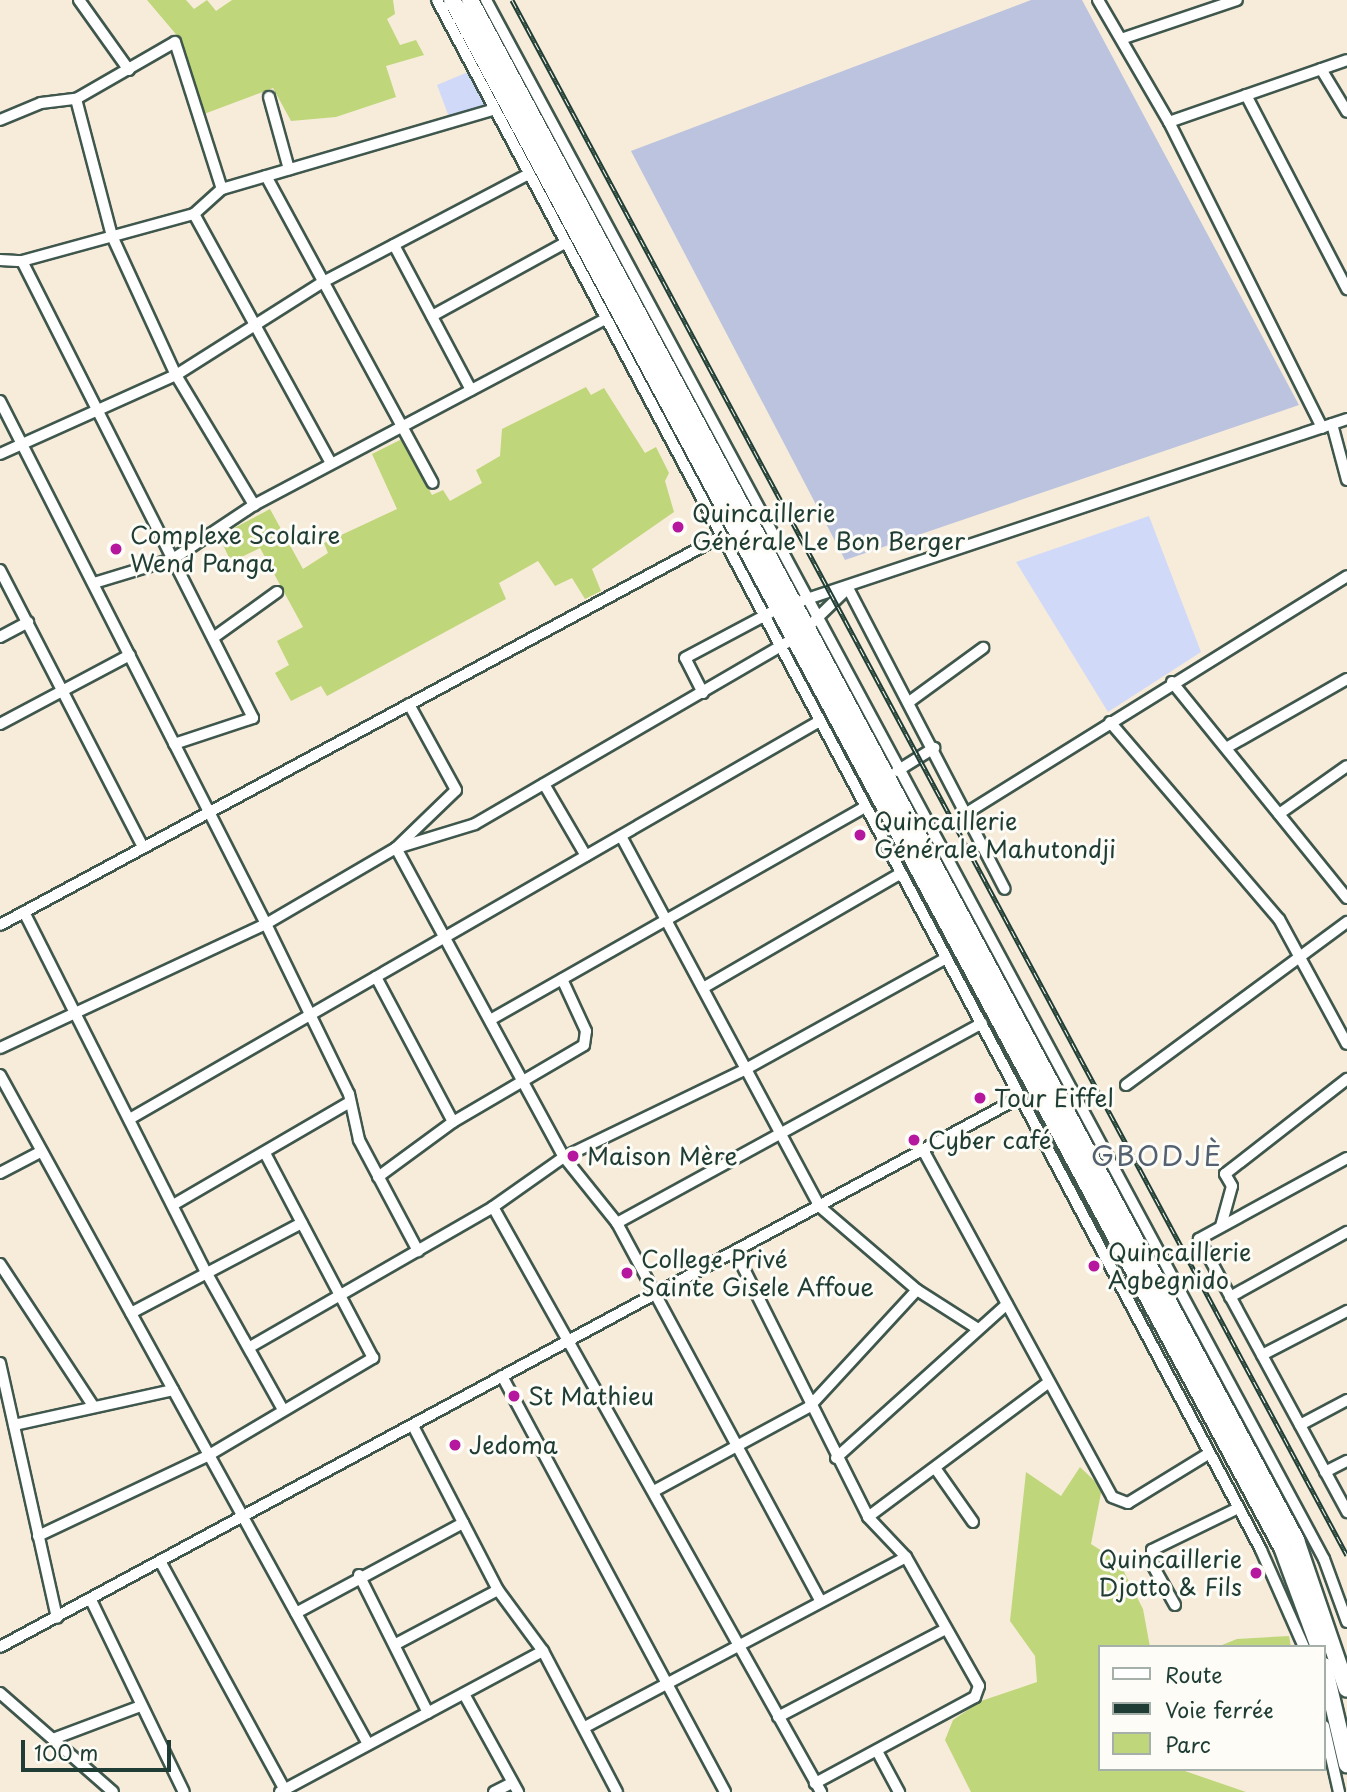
<!DOCTYPE html>
<meta charset="utf-8">
<style>
body{margin:0}
#map{position:relative;width:1347px;height:1792px;overflow:hidden;background:#f7ecda;font-family:"Playpen Sans",sans-serif}
div>[style]{position:absolute}
[style*='--x']{left:calc(var(--x)*1px);top:calc(var(--y)*1px);width:calc(var(--w)*1px);rotate:calc(var(--a)*1deg)}
.built>*{inset:0;background:#d1d9f9}
.industrial>*{inset:0;background:#bbc3de}
.green>*{inset:0;background:#bfd67a}
.roads{filter:drop-shadow(2px 0 #3f574d) drop-shadow(-2px 0 #3f574d) drop-shadow(0 2px #3f574d) drop-shadow(0 -2px #3f574d)}
.minor>*{height:10px;margin:-5px;padding:0 5px;transform-origin:5px;border-radius:5px;background:#fff}
.highway>*{height:16px;margin:-8px;padding:0 8px;transform-origin:8px;border-radius:8px;background:#fff}
.rail>*{height:5px;margin-top:-2.5px;transform-origin:0;background:repeating-linear-gradient(90deg,#fdfcf7 0 8px,#1f3d34 0 16px);box-sizing:border-box;border-block:2px solid #1f3d34}
.dots>*{width:19px;height:19px;translate:-50% -50%;box-sizing:border-box;border:4px solid #fdfcf7;border-radius:50%}
span{translate:-50% -50%;white-space:nowrap;text-align:center;line-height:1.15;-webkit-text-stroke:6px #fdfcf7;paint-order:stroke}
.poi-label{font-size:24px;color:#1f3d34}
.left{translate:0 -50%;text-align:left}
.right{translate:-100% -50%;text-align:right}
.quarter-label{font-size:28px;color:#546171;letter-spacing:2px}
.legend{position:absolute;left:1098px;top:1645px;width:228px;height:126px;box-sizing:border-box;background:#fdfcf7;border:2px solid #a4b0a9;margin:0;padding:9px 12px;list-style:none;font-size:21px;color:#1f3d34}
.legend li{display:flex;align-items:center;gap:14px;height:35px}
.legend b{width:35px;border:2px solid #a4b0a9}
.scale{position:absolute;left:21px;top:1740px;width:150px;height:32px;box-sizing:border-box;border:4px solid #1f3d34;border-top:0;padding-left:9px;font-size:21px;line-height:24px;white-space:nowrap;color:#1f3d34;-webkit-text-stroke:5px #fdfcf7;paint-order:stroke}
</style>
<div id="map">
<div class="built">
<div style="clip-path:polygon(468px 72px,486px 105px,449px 117px,437px 85px)"></div>
<div style="clip-path:polygon(1149px 516px,1201px 652px,1108px 712px,1016px 562px)"></div>
</div>
<div class="industrial">
<div style="clip-path:polygon(1031px 0,1082px 0,1299px 405px,845px 560px,631px 151px)"></div>
</div>
<div class="green">
<div style="clip-path:polygon(147px 0,186px 0,194px 9px,207px 0,216px 11px,232px 0,393px 0,395px 14px,387px 19px,400px 45px,416px 40px,424px 55px,386px 66px,396px 97px,336px 117px,291px 121px,273px 88px,204px 114px,180px 39px)"></div>
<div style="clip-path:polygon(586px 387px,591px 395px,604px 388px,645px 453px,656px 447px,669px 473px,665px 481px,674px 512px,592px 569px,601px 591px,585px 599px,572px 578px,555px 586px,538px 561px,499px 583px,506px 599px,327px 696px,321px 686px,291px 701px,275px 673px,289px 665px,277px 641px,303px 627px,260px 548px,231px 562px,219px 536px,270px 509px,303px 569px,328px 553px,324px 543px,397px 509px,372px 454px,402px 439px,432px 495px,443px 490px,450px 501px,482px 483px,476px 470px,500px 456px,502px 429px)"></div>
<div style="clip-path:polygon(1080px 1467px,1102px 1488px,1091px 1544px,1119px 1562px,1143px 1609px,1150px 1647px,1100px 1647px,1100px 1769px,1179px 1769px,1246px 1792px,971px 1792px,945px 1740px,953px 1720px,981px 1701px,1037px 1682px,1035px 1656px,1010px 1621px,1026px 1472px,1061px 1496px)"></div>
<div style="clip-path:polygon(1289px 1636px,1291px 1647px,1217px 1647px,1237px 1639px)"></div>
</div>
<div class="roads">
<div class="minor">
<div style="--x:79;--y:0;--w:86;--a:54.5"></div>
<div style="--x:437;--y:0;--w:1755;--a:62"></div>
<div style="--x:1261;--y:1550;--w:106;--a:66.1"></div>
<div style="--x:486;--y:0;--w:1770;--a:61.74"></div>
<div style="--x:1324;--y:1559;--w:67;--a:69.9"></div>
<div style="--x:1098;--y:0;--w:141;--a:59.8"></div>
<div style="--x:1169;--y:122;--w:342;--a:63.4"></div>
<div style="--x:1124;--y:38;--w:119;--a:-18.6"></div>
<div style="--x:1321;--y:69;--w:50;--a:58.8"></div>
<div style="--x:1246;--y:95;--w:219;--a:62.5"></div>
<div style="--x:269;--y:97;--w:75;--a:74.5"></div>
<div style="--x:76;--y:99;--w:142;--a:75.3"></div>
<div style="--x:112;--y:236;--w:153;--a:65.3"></div>
<div style="--x:176;--y:375;--w:152;--a:59"></div>
<div style="--x:0;--y:120;--w:44;--a:-22.5"></div>
<div style="--x:41;--y:103;--w:35;--a:-7"></div>
<div style="--x:76;--y:99;--w:114;--a:-29.9"></div>
<div style="--x:175;--y:42;--w:154;--a:72.3"></div>
<div style="--x:1169;--y:122;--w:188;--a:-19.2"></div>
<div style="--x:266;--y:176;--w:349;--a:61.5"></div>
<div style="--x:194;--y:214;--w:284;--a:61.2"></div>
<div style="--x:394;--y:245;--w:164;--a:62"></div>
<div style="--x:0;--y:260;--w:22;--a:3"></div>
<div style="--x:22;--y:261;--w:178;--a:-15.3"></div>
<div style="--x:194;--y:214;--w:38;--a:-42"></div>
<div style="--x:222;--y:189;--w:284;--a:-16.3"></div>
<div style="--x:22;--y:261;--w:512;--a:63.18"></div>
<div style="--x:253;--y:718;--w:83;--a:161.8"></div>
<div style="--x:432;--y:316;--w:152;--a:-28.8"></div>
<div style="--x:0;--y:401;--w:587;--a:63.04"></div>
<div style="--x:266;--y:924;--w:189;--a:64"></div>
<div style="--x:349;--y:1094;--w:47;--a:77.7"></div>
<div style="--x:359;--y:1140;--w:126;--a:62"></div>
<div style="--x:1332;--y:424;--w:58;--a:75"></div>
<div style="--x:0;--y:454;--w:193;--a:-24.2"></div>
<div style="--x:176;--y:375;--w:174;--a:-32.3"></div>
<div style="--x:323;--y:282;--w:233;--a:-27.7"></div>
<div style="--x:0;--y:570;--w:312;--a:62.7"></div>
<div style="--x:94;--y:583;--w:83;--a:-16.9"></div>
<div style="--x:173;--y:559;--w:97;--a:-33.7"></div>
<div style="--x:254;--y:505;--w:397;--a:-27.9"></div>
<div style="--x:848;--y:588;--w:339;--a:62.5"></div>
<div style="--x:798;--y:602;--w:579;--a:-18.43"></div>
<div style="--x:810;--y:625;--w:50;--a:-44.2"></div>
<div style="--x:0;--y:637;--w:32;--a:-28"></div>
<div style="--x:213;--y:638;--w:79;--a:-35.7"></div>
<div style="--x:1172;--y:682;--w:278;--a:51"></div>
<div style="--x:703;--y:693;--w:39;--a:-117"></div>
<div style="--x:685;--y:658;--w:111;--a:-28"></div>
<div style="--x:909;--y:702;--w:92;--a:-36.1"></div>
<div style="--x:1110;--y:722;--w:260;--a:49.4"></div>
<div style="--x:1279;--y:919;--w:142;--a:61.5"></div>
<div style="--x:0;--y:724;--w:147;--a:-28"></div>
<div style="--x:1226;--y:748;--w:139;--a:-29.7"></div>
<div style="--x:897;--y:771;--w:44;--a:-31.9"></div>
<div style="--x:544;--y:784;--w:83;--a:59.7"></div>
<div style="--x:965;--y:814;--w:450;--a:-31.9"></div>
<div style="--x:1279;--y:814;--w:83;--a:-35.2"></div>
<div style="--x:621;--y:836;--w:420;--a:61.8"></div>
<div style="--x:819;--y:1206;--w:129;--a:40.6"></div>
<div style="--x:917;--y:1290;--w:72;--a:32.6"></div>
<div style="--x:400;--y:847;--w:78;--a:-17"></div>
<div style="--x:475;--y:824;--w:374;--a:-30.2"></div>
<div style="--x:396;--y:848;--w:352;--a:61.5"></div>
<div style="--x:564;--y:1157;--w:85;--a:51.2"></div>
<div style="--x:617;--y:1223;--w:430;--a:61.7"></div>
<div style="--x:24;--y:912;--w:403;--a:63.2"></div>
<div style="--x:206;--y:1272;--w:158;--a:60.8"></div>
<div style="--x:0;--y:925;--w:816;--a:-28.32"></div>
<div style="--x:376;--y:977;--w:164;--a:62"></div>
<div style="--x:703;--y:988;--w:229;--a:-30.1"></div>
<div style="--x:490;--y:1020;--w:431;--a:-29.6"></div>
<div style="--x:0;--y:1048;--w:293;--a:-25"></div>
<div style="--x:266;--y:924;--w:151;--a:-30.3"></div>
<div style="--x:396;--y:848;--w:83;--a:-44"></div>
<div style="--x:456;--y:790;--w:98;--a:-118.7"></div>
<div style="--x:0;--y:1075;--w:764;--a:61.19"></div>
<div style="--x:1126;--y:1085;--w:275;--a:-36.4"></div>
<div style="--x:133;--y:1117;--w:791;--a:-29.97"></div>
<div style="--x:923;--y:1150;--w:395;--a:61.4"></div>
<div style="--x:1112;--y:1497;--w:17;--a:21"></div>
<div style="--x:1128;--y:1503;--w:94;--a:-31.5"></div>
<div style="--x:1347;--y:1158;--w:169;--a:151.3"></div>
<div style="--x:1199;--y:1239;--w:311;--a:61.5"></div>
<div style="--x:0;--y:1173;--w:47;--a:-27.6"></div>
<div style="--x:378;--y:1177;--w:93;--a:-36.3"></div>
<div style="--x:453;--y:1122;--w:152;--a:-30.4"></div>
<div style="--x:584;--y:1045;--w:14;--a:-82"></div>
<div style="--x:586;--y:1031;--w:57;--a:-114.8"></div>
<div style="--x:173;--y:1205;--w:205;--a:-30.2"></div>
<div style="--x:493;--y:1207;--w:671;--a:60.72"></div>
<div style="--x:617;--y:1223;--w:416;--a:-28.7"></div>
<div style="--x:1221;--y:1226;--w:41;--a:-74.6"></div>
<div style="--x:1232;--y:1186;--w:14;--a:-120"></div>
<div style="--x:1225;--y:1174;--w:155;--a:-37.9"></div>
<div style="--x:735;--y:1251;--w:297;--a:63.4"></div>
<div style="--x:868;--y:1517;--w:55;--a:46.5"></div>
<div style="--x:906;--y:1557;--w:148;--a:60.5"></div>
<div style="--x:979;--y:1686;--w:12;--a:110"></div>
<div style="--x:975;--y:1697;--w:182;--a:151.7"></div>
<div style="--x:0;--y:1264;--w:171;--a:56.7"></div>
<div style="--x:1230;--y:1297;--w:134;--a:-29.1"></div>
<div style="--x:131;--y:1313;--w:193;--a:-27.8"></div>
<div style="--x:250;--y:1347;--w:280;--a:-29.9"></div>
<div style="--x:493;--y:1207;--w:87;--a:-35.2"></div>
<div style="--x:564;--y:1157;--w:202;--a:-25.8"></div>
<div style="--x:746;--y:1069;--w:229;--a:-29"></div>
<div style="--x:1262;--y:1355;--w:96;--a:-27.4"></div>
<div style="--x:0;--y:1363;--w:261;--a:77.4"></div>
<div style="--x:502;--y:1376;--w:472;--a:61.8"></div>
<div style="--x:14;--y:1425;--w:163;--a:-12.4"></div>
<div style="--x:1300;--y:1425;--w:53;--a:-28"></div>
<div style="--x:413;--y:1426;--w:185;--a:62.6"></div>
<div style="--x:498;--y:1590;--w:76;--a:53.6"></div>
<div style="--x:543;--y:1651;--w:159;--a:62.3"></div>
<div style="--x:836;--y:1458;--w:230;--a:-42"></div>
<div style="--x:935;--y:1468;--w:66;--a:54.9"></div>
<div style="--x:1325;--y:1472;--w:25;--a:-27"></div>
<div style="--x:654;--y:1491;--w:176;--a:-28.5"></div>
<div style="--x:809;--y:1407;--w:159;--a:-47.3"></div>
<div style="--x:868;--y:1517;--w:224;--a:-36.7"></div>
<div style="--x:38;--y:1536;--w:189;--a:-25.3"></div>
<div style="--x:209;--y:1455;--w:191;--a:-30.6"></div>
<div style="--x:373;--y:1358;--w:232;--a:-117.8"></div>
<div style="--x:160;--y:1561;--w:263;--a:61.4"></div>
<div style="--x:359;--y:1575;--w:154;--a:63.4"></div>
<div style="--x:91;--y:1600;--w:213;--a:64.2"></div>
<div style="--x:1175;--y:1605;--w:47;--a:-119.3"></div>
<div style="--x:1152;--y:1564;--w:14;--a:-90"></div>
<div style="--x:1152;--y:1550;--w:96;--a:-26"></div>
<div style="--x:296;--y:1613;--w:190;--a:-28.3"></div>
<div style="--x:396;--y:1644;--w:115;--a:-27.9"></div>
<div style="--x:0;--y:1647;--w:1155;--a:-28.32"></div>
<div style="--x:0;--y:1693;--w:150;--a:41.2"></div>
<div style="--x:464;--y:1694;--w:112;--a:61.1"></div>
<div style="--x:778;--y:1717;--w:187;--a:-27.7"></div>
<div style="--x:587;--y:1726;--w:361;--a:-27.9"></div>
<div style="--x:1324;--y:1726;--w:68;--a:77.2"></div>
<div style="--x:53;--y:1739;--w:94;--a:-20.6"></div>
<div style="--x:877;--y:1751;--w:47;--a:61.8"></div>
<div style="--x:280;--y:1792;--w:298;--a:-28.2"></div>
<div style="--x:494;--y:1792;--w:20;--a:-27"></div>
</div>
<div class="highway">
<div style="--x:452;--y:0;--w:1756;--a:61.79"></div>
<div style="--x:1282;--y:1547;--w:107;--a:69.7"></div>
<div style="--x:470;--y:0;--w:1748;--a:61.79"></div>
<div style="--x:1296;--y:1540;--w:157;--a:71.1"></div>
<div style="--x:1324;--y:1666;--w:101;--a:76.8"></div>
</div>
</div>
<div class="rail">
<div style="--x:512;--y:0;--w:1765;--a:61.77"></div>
</div>
<div class="dots">
<div style="left:678px;top:527px;background:#b5179e"></div>
<div style="left:116px;top:549px;background:#b5179e"></div>
<div style="left:860px;top:835px;background:#b5179e"></div>
<div style="left:980px;top:1098px;background:#b5179e"></div>
<div style="left:914px;top:1140px;background:#b5179e"></div>
<div style="left:573px;top:1156px;background:#b5179e"></div>
<div style="left:1094px;top:1266px;background:#b5179e"></div>
<div style="left:627px;top:1273px;background:#b5179e"></div>
<div style="left:514px;top:1396px;background:#b5179e"></div>
<div style="left:455px;top:1445px;background:#b5179e"></div>
<div style="left:1256px;top:1573px;background:#b5179e"></div>
</div>
<div class="poi-label">
<span class="left" style="left:692px;top:527px">Quincaillerie<br>Générale Le Bon Berger</span>
<span class="left" style="left:130px;top:549px">Complexe Scolaire<br>Wend Panga</span>
<span class="left" style="left:874px;top:835px">Quincaillerie<br>Générale Mahutondji</span>
<span class="left" style="left:994px;top:1098px">Tour Eiffel</span>
<span class="left" style="left:928px;top:1140px">Cyber café</span>
<span class="left" style="left:587px;top:1156px">Maison Mère</span>
<span class="left" style="left:1108px;top:1266px">Quincaillerie<br>Agbegnido</span>
<span class="left" style="left:641px;top:1273px">College Privé<br>Sainte Gisele Affoue</span>
<span class="left" style="left:528px;top:1396px">St Mathieu</span>
<span class="left" style="left:469px;top:1445px">Jedoma</span>
<span class="right" style="left:1242px;top:1573px">Quincaillerie<br>Djotto &amp; Fils</span>
</div>
<div class="quarter-label">
<span style="left:1157px;top:1155px">GBODJÈ</span>
</div>
<ul class="legend">
<li><b style="height:9px;background:#fff"></b>Route</li>
<li><b style="height:9px;background:#1f3d34"></b>Voie ferrée</li>
<li><b style="height:19px;background:#bfd67a"></b>Parc</li>
</ul>
<div class="scale">100 m</div>
</div>
